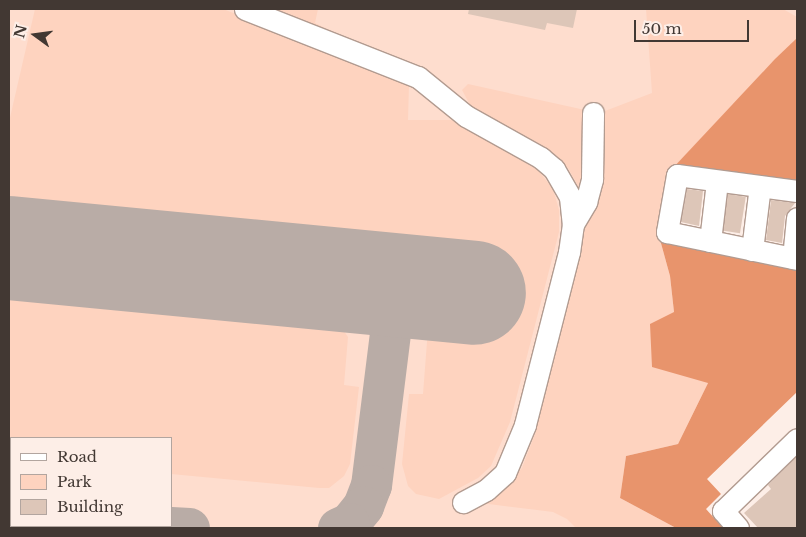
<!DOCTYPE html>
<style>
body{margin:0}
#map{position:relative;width:806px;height:537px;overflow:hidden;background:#fdeee7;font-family:"Libre Baskerville",serif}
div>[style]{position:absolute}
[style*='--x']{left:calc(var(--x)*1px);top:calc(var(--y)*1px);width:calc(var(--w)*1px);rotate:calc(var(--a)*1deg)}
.built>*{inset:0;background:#feddce}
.green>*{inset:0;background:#fed3bf}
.forest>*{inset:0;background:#e8946c}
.taxiway>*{height:41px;margin:-20.5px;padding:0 20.5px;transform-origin:20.5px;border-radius:20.5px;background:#b9aca6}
.runway>*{height:104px;margin:-52px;padding:0 52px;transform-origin:52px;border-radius:52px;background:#b9aca6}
.building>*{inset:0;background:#ddc6b8;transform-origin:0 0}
.roads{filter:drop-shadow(1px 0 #b29b90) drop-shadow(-1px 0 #b29b90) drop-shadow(0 1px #b29b90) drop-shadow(0 -1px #b29b90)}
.minor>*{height:21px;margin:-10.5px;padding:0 10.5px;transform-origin:10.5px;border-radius:10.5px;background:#fff}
span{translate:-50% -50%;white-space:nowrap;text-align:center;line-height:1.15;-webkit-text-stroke:4px #fdeee7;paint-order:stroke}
.frame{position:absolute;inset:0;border:10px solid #423833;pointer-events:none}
.legend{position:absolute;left:10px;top:437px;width:162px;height:90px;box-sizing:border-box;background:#fdeee7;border:1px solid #b2a59f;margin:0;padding:6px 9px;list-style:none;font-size:15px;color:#423833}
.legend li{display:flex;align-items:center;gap:10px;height:25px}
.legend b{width:25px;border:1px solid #b2a59f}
.north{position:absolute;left:10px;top:10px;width:50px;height:50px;-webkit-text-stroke:4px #fdeee7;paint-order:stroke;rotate:284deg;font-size:14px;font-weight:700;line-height:20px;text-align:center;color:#423833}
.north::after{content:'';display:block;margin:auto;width:18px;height:22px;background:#423833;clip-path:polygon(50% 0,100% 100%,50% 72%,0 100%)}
.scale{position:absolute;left:634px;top:20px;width:115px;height:22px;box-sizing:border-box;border:2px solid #423833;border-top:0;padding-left:6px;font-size:15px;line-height:18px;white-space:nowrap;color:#423833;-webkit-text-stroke:4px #fdeee7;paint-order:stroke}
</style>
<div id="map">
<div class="built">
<div style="clip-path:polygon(evenodd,9px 9px,797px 9px,797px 38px,671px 170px,614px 528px,9px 528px,9px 9px,11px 438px,171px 438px,171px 526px,11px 526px,11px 438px)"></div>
</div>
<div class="green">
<div style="clip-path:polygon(35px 9px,223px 9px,400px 78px,409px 85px,408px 120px,452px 120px,538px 170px,553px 189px,559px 210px,559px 232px,510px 422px,491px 466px,478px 478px,439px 499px,416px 494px,408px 486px,402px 464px,409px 394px,423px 394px,428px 329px,471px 334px,477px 253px,9px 204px,9px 122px)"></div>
<div style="clip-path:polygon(269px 9px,318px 9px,315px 23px,352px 41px)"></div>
<div style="clip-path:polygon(646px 9px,783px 9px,797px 17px,797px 38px,671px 170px,659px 236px,670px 276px,674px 312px,708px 383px,678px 444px,626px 456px,620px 498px,676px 528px,576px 528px,567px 519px,553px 512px,481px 503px,504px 489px,522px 468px,535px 434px,580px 254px,605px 111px,652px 93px)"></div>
<div style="clip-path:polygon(468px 84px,585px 110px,583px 184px,578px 186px,568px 168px,549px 150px,483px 116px,470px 105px,462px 90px)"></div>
<div style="clip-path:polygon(9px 289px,321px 318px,339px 324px,348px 337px,344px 385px,359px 387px,350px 464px,344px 476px,329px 488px,319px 488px,171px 474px,171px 438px,11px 438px,11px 459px,9px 459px)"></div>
</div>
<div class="forest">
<div style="clip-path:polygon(797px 38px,797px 186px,671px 170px,775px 59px)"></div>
<div style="clip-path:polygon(659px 236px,797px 265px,797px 392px,707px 479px,721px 494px,706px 509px,723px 528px,676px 528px,620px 498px,626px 456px,678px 444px,708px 383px,652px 367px,650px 324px,674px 312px,670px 276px)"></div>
</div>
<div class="taxiway">
<div style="--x:9;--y:245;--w:22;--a:13"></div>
<div style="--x:318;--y:277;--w:33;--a:11"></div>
<div style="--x:350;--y:283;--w:23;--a:23"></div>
<div style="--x:371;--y:292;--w:21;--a:47"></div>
<div style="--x:385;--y:307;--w:19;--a:72"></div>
<div style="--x:391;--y:325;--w:161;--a:97.1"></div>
<div style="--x:371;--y:485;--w:22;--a:111"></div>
<div style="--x:363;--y:506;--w:22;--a:129"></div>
<div style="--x:349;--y:523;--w:12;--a:156"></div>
<div style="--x:9;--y:516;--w:2;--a:0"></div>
<div style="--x:153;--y:526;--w:36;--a:3"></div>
</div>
<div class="runway">
<div style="--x:9;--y:248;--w:467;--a:5.5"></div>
</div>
<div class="building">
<div style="clip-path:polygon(469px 9px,577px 9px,573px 28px,547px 23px,545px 30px,468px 14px)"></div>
<div style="clip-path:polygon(687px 189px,703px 191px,699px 226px,681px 222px)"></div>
<div style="left:728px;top:194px;width:18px;height:37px;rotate:9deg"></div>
<div style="clip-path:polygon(771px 200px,795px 203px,785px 216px,782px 243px,766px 240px)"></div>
<div style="clip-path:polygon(797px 456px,797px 528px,758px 528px,744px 513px,771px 489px,768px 485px)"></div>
</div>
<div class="roads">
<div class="minor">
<div style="--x:245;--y:9;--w:186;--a:21.5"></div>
<div style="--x:418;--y:77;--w:62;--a:39.1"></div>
<div style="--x:466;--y:116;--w:86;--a:29.2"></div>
<div style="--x:541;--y:158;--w:17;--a:40"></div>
<div style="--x:554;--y:169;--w:32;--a:60"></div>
<div style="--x:570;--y:197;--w:27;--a:84"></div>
<div style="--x:573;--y:224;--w:28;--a:98"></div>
<div style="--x:569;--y:252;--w:179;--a:104.3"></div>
<div style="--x:525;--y:425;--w:52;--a:112.6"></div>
<div style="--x:505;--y:473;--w:25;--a:138"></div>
<div style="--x:486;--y:490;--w:26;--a:152"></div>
<div style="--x:797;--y:191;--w:121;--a:-172.4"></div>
<div style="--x:677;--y:175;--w:58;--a:100"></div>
<div style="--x:667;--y:232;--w:133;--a:11.7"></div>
<div style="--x:573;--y:224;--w:26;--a:-59"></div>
<div style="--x:586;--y:202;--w:24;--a:-75"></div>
<div style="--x:592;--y:179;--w:66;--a:-89.1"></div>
<div style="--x:710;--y:241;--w:60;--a:-83.3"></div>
<div style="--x:752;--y:250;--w:64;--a:-82.9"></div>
<div style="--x:793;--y:258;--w:40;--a:-84.3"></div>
<div style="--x:738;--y:528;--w:23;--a:-131"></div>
<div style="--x:723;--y:511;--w:103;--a:-44.2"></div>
</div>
</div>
<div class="frame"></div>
<ul class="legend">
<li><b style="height:6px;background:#fff"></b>Road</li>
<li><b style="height:14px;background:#fed3bf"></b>Park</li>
<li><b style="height:14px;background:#ddc6b8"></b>Building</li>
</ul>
<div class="north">N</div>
<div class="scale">50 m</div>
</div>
